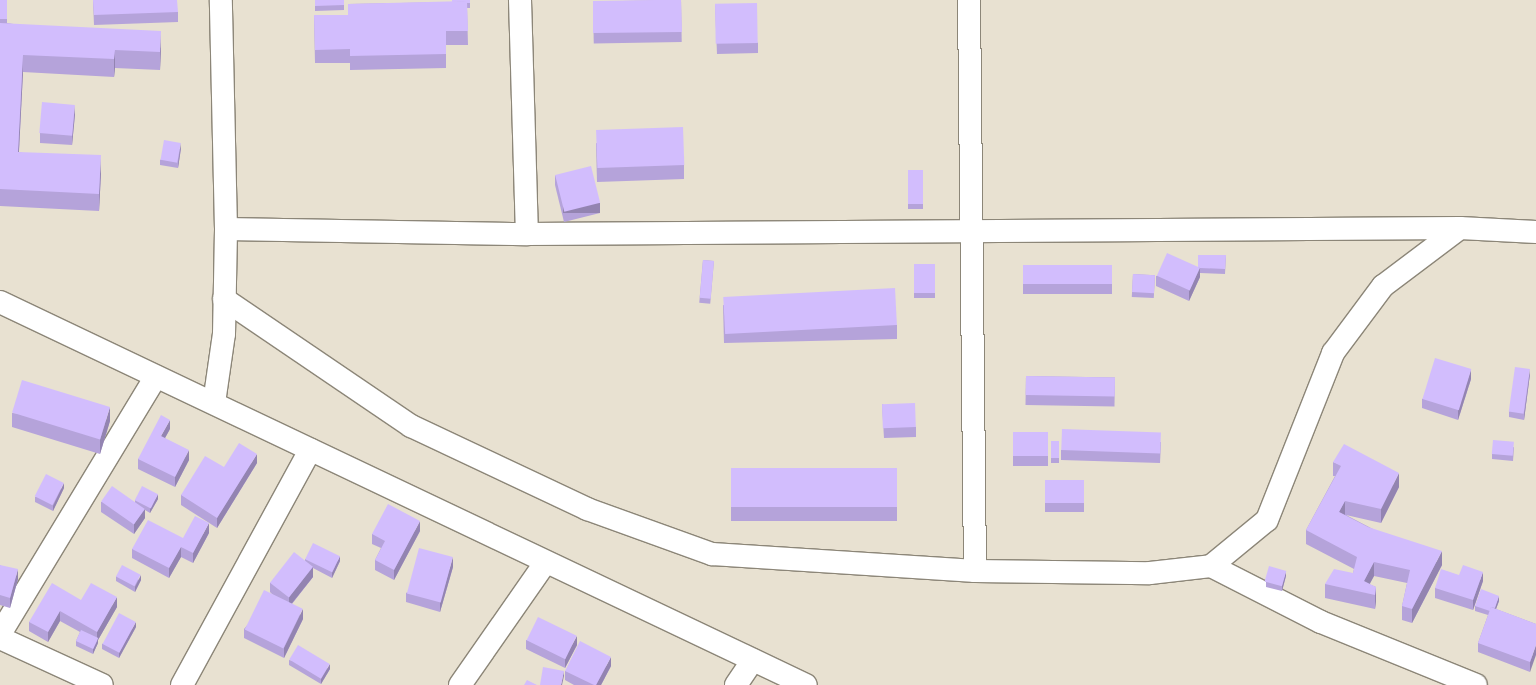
<!DOCTYPE html>
<style>
body{margin:0}
#map{position:relative;width:1536px;height:685px;overflow:hidden;background:#e8e1d1;font-family:Lora,serif}
div>[style]{position:absolute}
[style*='--x']{left:calc(var(--x)*1px);top:calc(var(--y)*1px);width:calc(var(--w)*1px);rotate:calc(var(--a)*1deg)}
.roads{filter:drop-shadow(1px 0 #8c8678) drop-shadow(-1px 0 #8c8678) drop-shadow(0 1px #8c8678) drop-shadow(0 -1px #8c8678)}
.minor>*{height:22px;margin:-11px;padding:0 11px;transform-origin:11px;border-radius:11px;background:#fff}
.wall>*{inset:0;background:#b5a3da;transform-origin:0 0}
.shaded-wall>*{inset:0;background:#9384b1;transform-origin:0 0}
.building>*{inset:0;background:#d2bdfd;transform-origin:0 0}
span{translate:-50% -50%;white-space:nowrap;text-align:center;line-height:1.15;-webkit-text-stroke:3px #fff;paint-order:stroke}
</style>
<div id="map">
<div class="roads">
<div class="minor">
<div style="--x:520;--y:0;--w:234;--a:88.3"></div>
<div style="--x:969;--y:0;--w:571;--a:89.4"></div>
<div style="--x:226;--y:229;--w:301;--a:1"></div>
<div style="--x:527;--y:234;--w:933;--a:-0.37"></div>
<div style="--x:1460;--y:228;--w:76;--a:3"></div>
<div style="--x:224;--y:299;--w:226;--a:34.2"></div>
<div style="--x:411;--y:426;--w:195;--a:25.2"></div>
<div style="--x:587;--y:509;--w:133;--a:19.8"></div>
<div style="--x:712;--y:554;--w:264;--a:3.7"></div>
<div style="--x:975;--y:571;--w:175;--a:0.7"></div>
<div style="--x:1150;--y:573;--w:61;--a:-6.5"></div>
<div style="--x:1211;--y:566;--w:72;--a:-39.4"></div>
<div style="--x:1267;--y:520;--w:180;--a:-68.4"></div>
<div style="--x:1333;--y:353;--w:84;--a:-53.3"></div>
<div style="--x:1383;--y:286;--w:96;--a:-37"></div>
<div style="--x:0;--y:302;--w:892;--a:25.42"></div>
<div style="--x:214;--y:403;--w:70;--a:-81.8"></div>
<div style="--x:224;--y:334;--w:105;--a:-88.9"></div>
<div style="--x:226;--y:229;--w:229;--a:-91.3"></div>
<div style="--x:1211;--y:566;--w:123;--a:27"></div>
<div style="--x:1321;--y:622;--w:167;--a:22.1"></div>
<div style="--x:0;--y:634;--w:301;--a:-58.8"></div>
<div style="--x:0;--y:638;--w:112;--a:24.7"></div>
<div style="--x:182;--y:685;--w:268;--a:-61.4"></div>
<div style="--x:460;--y:685;--w:149;--a:-55.1"></div>
<div style="--x:736;--y:685;--w:30;--a:-56"></div>
</div>
</div>
<div class="wall">
<div style="clip-path:polygon(0 0,7px 0,7px 23px,161px 48px,160px 70px,115px 68px,114px 77px,23px 72px,19px 152px,101px 173px,99px 211px,0 206px)"></div>
<div style="clip-path:polygon(93px 0,178px 12px,178px 22px,94px 25px)"></div>
<div style="clip-path:polygon(315px 0,344px 5px,344px 10px,315px 11px)"></div>
<div style="clip-path:polygon(470px 0,470px 8px,467px 8px,468px 45px,446px 45px,446px 68px,350px 70px,350px 63px,315px 63px,314px 15px,348px 15px,348px 4px,452px 2px)"></div>
<div style="left:681px;top:0;width:42px;height:88px;rotate:89deg"></div>
<div style="clip-path:polygon(715px 4px,758px 43px,758px 53px,717px 54px)"></div>
<div style="clip-path:polygon(75px 114px,72px 145px,40px 143px,40px 133px)"></div>
<div style="clip-path:polygon(596px 143px,684px 165px,684px 179px,597px 182px)"></div>
<div style="clip-path:polygon(181px 148px,178px 168px,160px 165px,160px 160px)"></div>
<div style="left:908px;top:170px;width:15px;height:39px"></div>
<div style="clip-path:polygon(555px 175px,600px 213px,564px 222px,555px 185px)"></div>
<div style="clip-path:polygon(1226px 255px,1225px 274px,1200px 273px,1200px 277px,1189px 301px,1156px 286px,1156px 276px,1198px 267px)"></div>
<div style="left:703px;top:260px;width:11px;height:43px;rotate:5deg"></div>
<div style="left:914px;top:264px;width:21px;height:34px"></div>
<div style="left:1112px;top:265px;width:29px;height:89px;rotate:90deg"></div>
<div style="left:1133px;top:274px;width:22px;height:23px;rotate:3deg"></div>
<div style="clip-path:polygon(723px 305px,897px 325px,897px 339px,724px 343px)"></div>
<div style="clip-path:polygon(1530px 374px,1524px 420px,1509px 417px,1509px 412px)"></div>
<div style="left:1026px;top:376px;width:89px;height:29px;rotate:1deg"></div>
<div style="clip-path:polygon(1471px 379px,1458px 420px,1422px 408px,1422px 399px)"></div>
<div style="clip-path:polygon(882px 404px,916px 427px,916px 437px,884px 438px)"></div>
<div style="clip-path:polygon(12px 413px,110px 421px,100px 454px,12px 427px)"></div>
<div style="clip-path:polygon(170px 429px,165px 438px,189px 460px,175px 487px,138px 469px,138px 459px)"></div>
<div style="left:1013px;top:432px;width:35px;height:34px"></div>
<div style="left:1051px;top:441px;width:8px;height:22px"></div>
<div style="clip-path:polygon(1161px 442px,1160px 463px,1061px 460px,1061px 450px)"></div>
<div style="clip-path:polygon(1514px 447px,1513px 461px,1492px 459px,1492px 454px)"></div>
<div style="clip-path:polygon(1333px 462px,1399px 487px,1381px 523px,1346px 515px,1442px 565px,1412px 623px,1402px 620px,1402px 606px,1407px 583px,1374px 576px,1369px 584px,1376px 587px,1376px 601px,1375px 609px,1325px 598px,1325px 584px,1353px 573px,1354px 569px,1306px 544px,1306px 530px,1335px 476px,1333px 476px)"></div>
<div style="clip-path:polygon(257px 463px,217px 528px,181px 505px,181px 495px,224px 467px)"></div>
<div style="left:731px;top:468px;width:166px;height:53px"></div>
<div style="left:1045px;top:480px;width:39px;height:32px"></div>
<div style="clip-path:polygon(64px 488px,53px 511px,35px 502px,35px 497px)"></div>
<div style="clip-path:polygon(158px 499px,150px 513px,145px 510px,145px 518px,134px 534px,101px 512px,101px 502px,135px 502px,135px 500px)"></div>
<div style="clip-path:polygon(420px 531px,394px 580px,375px 570px,375px 560px,381px 548px,372px 544px,372px 534px)"></div>
<div style="clip-path:polygon(209px 533px,193px 563px,181px 557px,169px 578px,132px 558px,132px 549px)"></div>
<div style="clip-path:polygon(305px 559px,340px 561px,332px 578px,313px 568px,313px 577px,292px 604px,303px 619px,284px 658px,244px 638px,244px 629px,273px 595px,270px 592px,270px 583px,305px 561px)"></div>
<div style="clip-path:polygon(0 565px,18px 579px,10px 608px,0 605px)"></div>
<div style="clip-path:polygon(453px 567px,440px 612px,406px 602px,406px 593px)"></div>
<div style="clip-path:polygon(1459px 575px,1483px 581px,1473px 610px,1435px 598px,1435px 588px)"></div>
<div style="clip-path:polygon(116px 576px,141px 580px,135px 592px,116px 581px)"></div>
<div style="clip-path:polygon(1286px 576px,1282px 591px,1266px 587px,1266px 582px)"></div>
<div style="clip-path:polygon(81px 600px,117px 607px,98px 640px,98px 643px,93px 654px,76px 646px,76px 641px,80px 632px,60px 621px,48px 642px,29px 631px,29px 622px)"></div>
<div style="clip-path:polygon(1499px 601px,1496px 609px,1536px 624px,1530px 672px,1478px 652px,1478px 643px,1488px 615px,1475px 611px,1475px 606px)"></div>
<div style="clip-path:polygon(136px 627px,119px 658px,102px 649px,102px 644px)"></div>
<div style="clip-path:polygon(526px 640px,577px 645px,565px 668px,526px 649px)"></div>
<div style="clip-path:polygon(289px 660px,330px 669px,321px 684px,289px 665px)"></div>
<div style="clip-path:polygon(611px 666px,601px 685px,574px 685px,565px 680px,565px 671px)"></div>
</div>
<div class="shaded-wall">
<div style="clip-path:polygon(161px 31px,161px 48px,160px 70px,160px 52px)"></div>
<div style="clip-path:polygon(115px 50px,115px 68px,114px 77px,114px 59px)"></div>
<div style="clip-path:polygon(23px 55px,23px 72px,18px 169px,18px 152px)"></div>
<div style="clip-path:polygon(75px 105px,75px 114px,72px 145px,72px 135px)"></div>
<div style="clip-path:polygon(181px 143px,181px 148px,178px 168px,178px 163px)"></div>
<div style="clip-path:polygon(101px 155px,101px 173px,99px 211px,99px 194px)"></div>
<div style="left:600px;top:203px;width:10px;height:37px;rotate:90deg"></div>
<div style="clip-path:polygon(1200px 268px,1200px 277px,1189px 301px,1189px 291px)"></div>
<div style="clip-path:polygon(1471px 369px,1471px 379px,1458px 420px,1458px 410px)"></div>
<div style="clip-path:polygon(1530px 369px,1530px 374px,1524px 420px,1524px 415px)"></div>
<div style="clip-path:polygon(110px 407px,110px 421px,100px 454px,100px 440px)"></div>
<div style="clip-path:polygon(170px 420px,170px 429px,161px 445px,161px 436px)"></div>
<div style="clip-path:polygon(189px 450px,189px 460px,175px 487px,175px 477px)"></div>
<div style="clip-path:polygon(257px 454px,257px 463px,217px 528px,217px 518px)"></div>
<div style="clip-path:polygon(1399px 473px,1399px 487px,1381px 523px,1381px 509px)"></div>
<div style="clip-path:polygon(64px 483px,64px 488px,53px 511px,53px 506px)"></div>
<div style="clip-path:polygon(158px 494px,158px 499px,150px 513px,150px 508px)"></div>
<div style="clip-path:polygon(1345px 501px,1345px 515px,1339px 512px)"></div>
<div style="clip-path:polygon(145px 509px,145px 518px,134px 534px,134px 524px)"></div>
<div style="clip-path:polygon(420px 521px,420px 531px,394px 580px,394px 570px)"></div>
<div style="clip-path:polygon(209px 523px,209px 533px,193px 563px,193px 553px)"></div>
<div style="clip-path:polygon(181px 547px,181px 557px,169px 578px,169px 568px)"></div>
<div style="clip-path:polygon(1442px 551px,1442px 565px,1412px 623px,1412px 609px)"></div>
<div style="clip-path:polygon(340px 556px,340px 561px,332px 578px,332px 573px)"></div>
<div style="clip-path:polygon(453px 557px,453px 567px,440px 612px,440px 603px)"></div>
<div style="clip-path:polygon(1374px 562px,1374px 576px,1365px 593px,1364px 581px)"></div>
<div style="clip-path:polygon(313px 567px,313px 577px,289px 607px,289px 597px)"></div>
<div style="clip-path:polygon(18px 569px,18px 579px,10px 608px,10px 598px)"></div>
<div style="clip-path:polygon(1286px 571px,1286px 576px,1282px 591px,1282px 586px)"></div>
<div style="clip-path:polygon(1483px 572px,1483px 581px,1473px 610px,1473px 600px)"></div>
<div style="clip-path:polygon(141px 575px,141px 580px,135px 592px,135px 587px)"></div>
<div style="clip-path:polygon(1376px 587px,1376px 601px,1375px 609px,1375px 595px)"></div>
<div style="clip-path:polygon(1499px 596px,1499px 601px,1493px 617px,1493px 612px)"></div>
<div style="clip-path:polygon(117px 597px,117px 607px,98px 640px,98px 643px,93px 654px,93px 649px,97px 641px,97px 632px)"></div>
<div style="clip-path:polygon(303px 609px,303px 619px,284px 658px,284px 648px)"></div>
<div style="clip-path:polygon(60px 611px,60px 621px,48px 642px,48px 632px)"></div>
<div style="clip-path:polygon(136px 622px,136px 627px,119px 658px,119px 653px)"></div>
<div style="clip-path:polygon(577px 636px,577px 645px,565px 668px,565px 658px)"></div>
<div style="clip-path:polygon(1536px 645px,1536px 655px,1530px 672px,1530px 662px)"></div>
<div style="clip-path:polygon(611px 657px,611px 666px,601px 685px,596px 685px)"></div>
<div style="clip-path:polygon(330px 664px,330px 669px,321px 684px,321px 679px)"></div>
<div style="clip-path:polygon(564px 671px,564px 676px,562px 685px,561px 685px)"></div>
</div>
<div class="building">
<div style="left:0;top:0;width:7px;height:19px"></div>
<div style="clip-path:polygon(93px 0,177px 0,178px 12px,94px 15px)"></div>
<div style="clip-path:polygon(315px 0,344px 0,344px 5px,315px 6px)"></div>
<div style="clip-path:polygon(452px 0,470px 0,470px 3px,467px 3px,467px 1px,452px 2px)"></div>
<div style="clip-path:polygon(655px 0,681px 0,682px 32px,593px 33px,593px 1px)"></div>
<div style="clip-path:polygon(467px 1px,468px 31px,446px 31px,446px 54px,350px 56px,350px 49px,315px 50px,314px 15px,348px 15px,348px 4px)"></div>
<div style="left:757px;top:3px;width:40px;height:42px;rotate:89deg"></div>
<div style="clip-path:polygon(0 23px,161px 31px,160px 52px,115px 50px,114px 59px,23px 55px,18px 152px,101px 155px,99px 194px,0 189px)"></div>
<div style="left:42px;top:102px;width:33px;height:31px;rotate:5deg"></div>
<div style="left:683px;top:127px;width:38px;height:87px;rotate:88deg"></div>
<div style="left:164px;top:140px;width:17px;height:20px;rotate:10deg"></div>
<div style="left:591px;top:166px;width:38px;height:37px;rotate:76deg"></div>
<div style="left:908px;top:170px;width:15px;height:34px"></div>
<div style="left:1167px;top:253px;width:36px;height:25px;rotate:24deg"></div>
<div style="clip-path:polygon(1198px 255px,1226px 255px,1225px 269px,1200px 268px,1198px 267px)"></div>
<div style="left:703px;top:260px;width:11px;height:38px;rotate:5deg"></div>
<div style="left:914px;top:264px;width:21px;height:29px"></div>
<div style="left:1112px;top:265px;width:19px;height:89px;rotate:90deg"></div>
<div style="left:1133px;top:274px;width:22px;height:18px;rotate:3deg"></div>
<div style="left:895px;top:288px;width:37px;height:172px;rotate:87deg"></div>
<div style="left:1435px;top:358px;width:38px;height:43px;rotate:17deg"></div>
<div style="left:1515px;top:367px;width:15px;height:45px;rotate:8deg"></div>
<div style="left:1026px;top:376px;width:89px;height:19px;rotate:1deg"></div>
<div style="left:22px;top:380px;width:92px;height:34px;rotate:17deg"></div>
<div style="left:915px;top:403px;width:24px;height:33px;rotate:88deg"></div>
<div style="clip-path:polygon(161px 415px,170px 420px,161px 436px,189px 450px,175px 477px,138px 459px)"></div>
<div style="left:1062px;top:429px;width:99px;height:21px;rotate:2deg"></div>
<div style="left:1013px;top:432px;width:35px;height:24px"></div>
<div style="left:1493px;top:440px;width:21px;height:14px;rotate:5deg"></div>
<div style="left:1051px;top:441px;width:8px;height:17px"></div>
<div style="clip-path:polygon(239px 443px,257px 454px,217px 518px,181px 495px,205px 456px,224px 467px)"></div>
<div style="clip-path:polygon(1344px 444px,1399px 473px,1381px 509px,1345px 501px,1339px 512px,1368px 527px,1442px 551px,1412px 609px,1402px 606px,1410px 570px,1374px 562px,1364px 581px,1376px 587px,1375px 595px,1325px 584px,1334px 569px,1353px 573px,1357px 557px,1306px 530px,1341px 466px,1333px 462px)"></div>
<div style="left:731px;top:468px;width:166px;height:39px"></div>
<div style="left:46px;top:474px;width:20px;height:25px;rotate:27deg"></div>
<div style="left:1045px;top:480px;width:39px;height:23px"></div>
<div style="left:112px;top:486px;width:40px;height:19px;rotate:35deg"></div>
<div style="left:142px;top:486px;width:18px;height:16px;rotate:27deg"></div>
<div style="clip-path:polygon(388px 504px,420px 521px,394px 570px,375px 560px,385px 541px,372px 534px)"></div>
<div style="clip-path:polygon(195px 516px,209px 523px,193px 553px,181px 547px,169px 568px,132px 549px,148px 520px,183px 538px)"></div>
<div style="left:313px;top:543px;width:30px;height:18px;rotate:26deg"></div>
<div style="left:419px;top:548px;width:35px;height:47px;rotate:15deg"></div>
<div style="left:294px;top:552px;width:24px;height:39px;rotate:38deg"></div>
<div style="clip-path:polygon(0 565px,18px 569px,10px 598px,0 595px)"></div>
<div style="left:122px;top:565px;width:21px;height:13px;rotate:28deg"></div>
<div style="clip-path:polygon(1463px 565px,1483px 572px,1473px 600px,1435px 588px,1441px 569px,1459px 575px)"></div>
<div style="left:1269px;top:566px;width:18px;height:16px;rotate:16deg"></div>
<div style="clip-path:polygon(52px 583px,81px 600px,91px 583px,117px 597px,97px 632px,60px 611px,48px 632px,29px 622px)"></div>
<div style="clip-path:polygon(1481px 589px,1499px 596px,1495px 608px,1491px 607px,1490px 611px,1475px 606px)"></div>
<div style="left:264px;top:590px;width:43px;height:44px;rotate:26deg"></div>
<div style="clip-path:polygon(1491px 607px,1536px 624px,1536px 645px,1530px 662px,1478px 643px)"></div>
<div style="left:119px;top:613px;width:19px;height:35px;rotate:28deg"></div>
<div style="left:538px;top:617px;width:43px;height:26px;rotate:26deg"></div>
<div style="left:81px;top:630px;width:19px;height:12px;rotate:25deg"></div>
<div style="clip-path:polygon(580px 641px,611px 657px,596px 685px,594px 685px,565px 671px)"></div>
<div style="left:298px;top:645px;width:37px;height:17px;rotate:31deg"></div>
<div style="clip-path:polygon(543px 667px,564px 671px,561px 685px,540px 685px)"></div>
<div style="clip-path:polygon(527px 680px,537px 685px,524px 685px)"></div>
</div>
</div>
